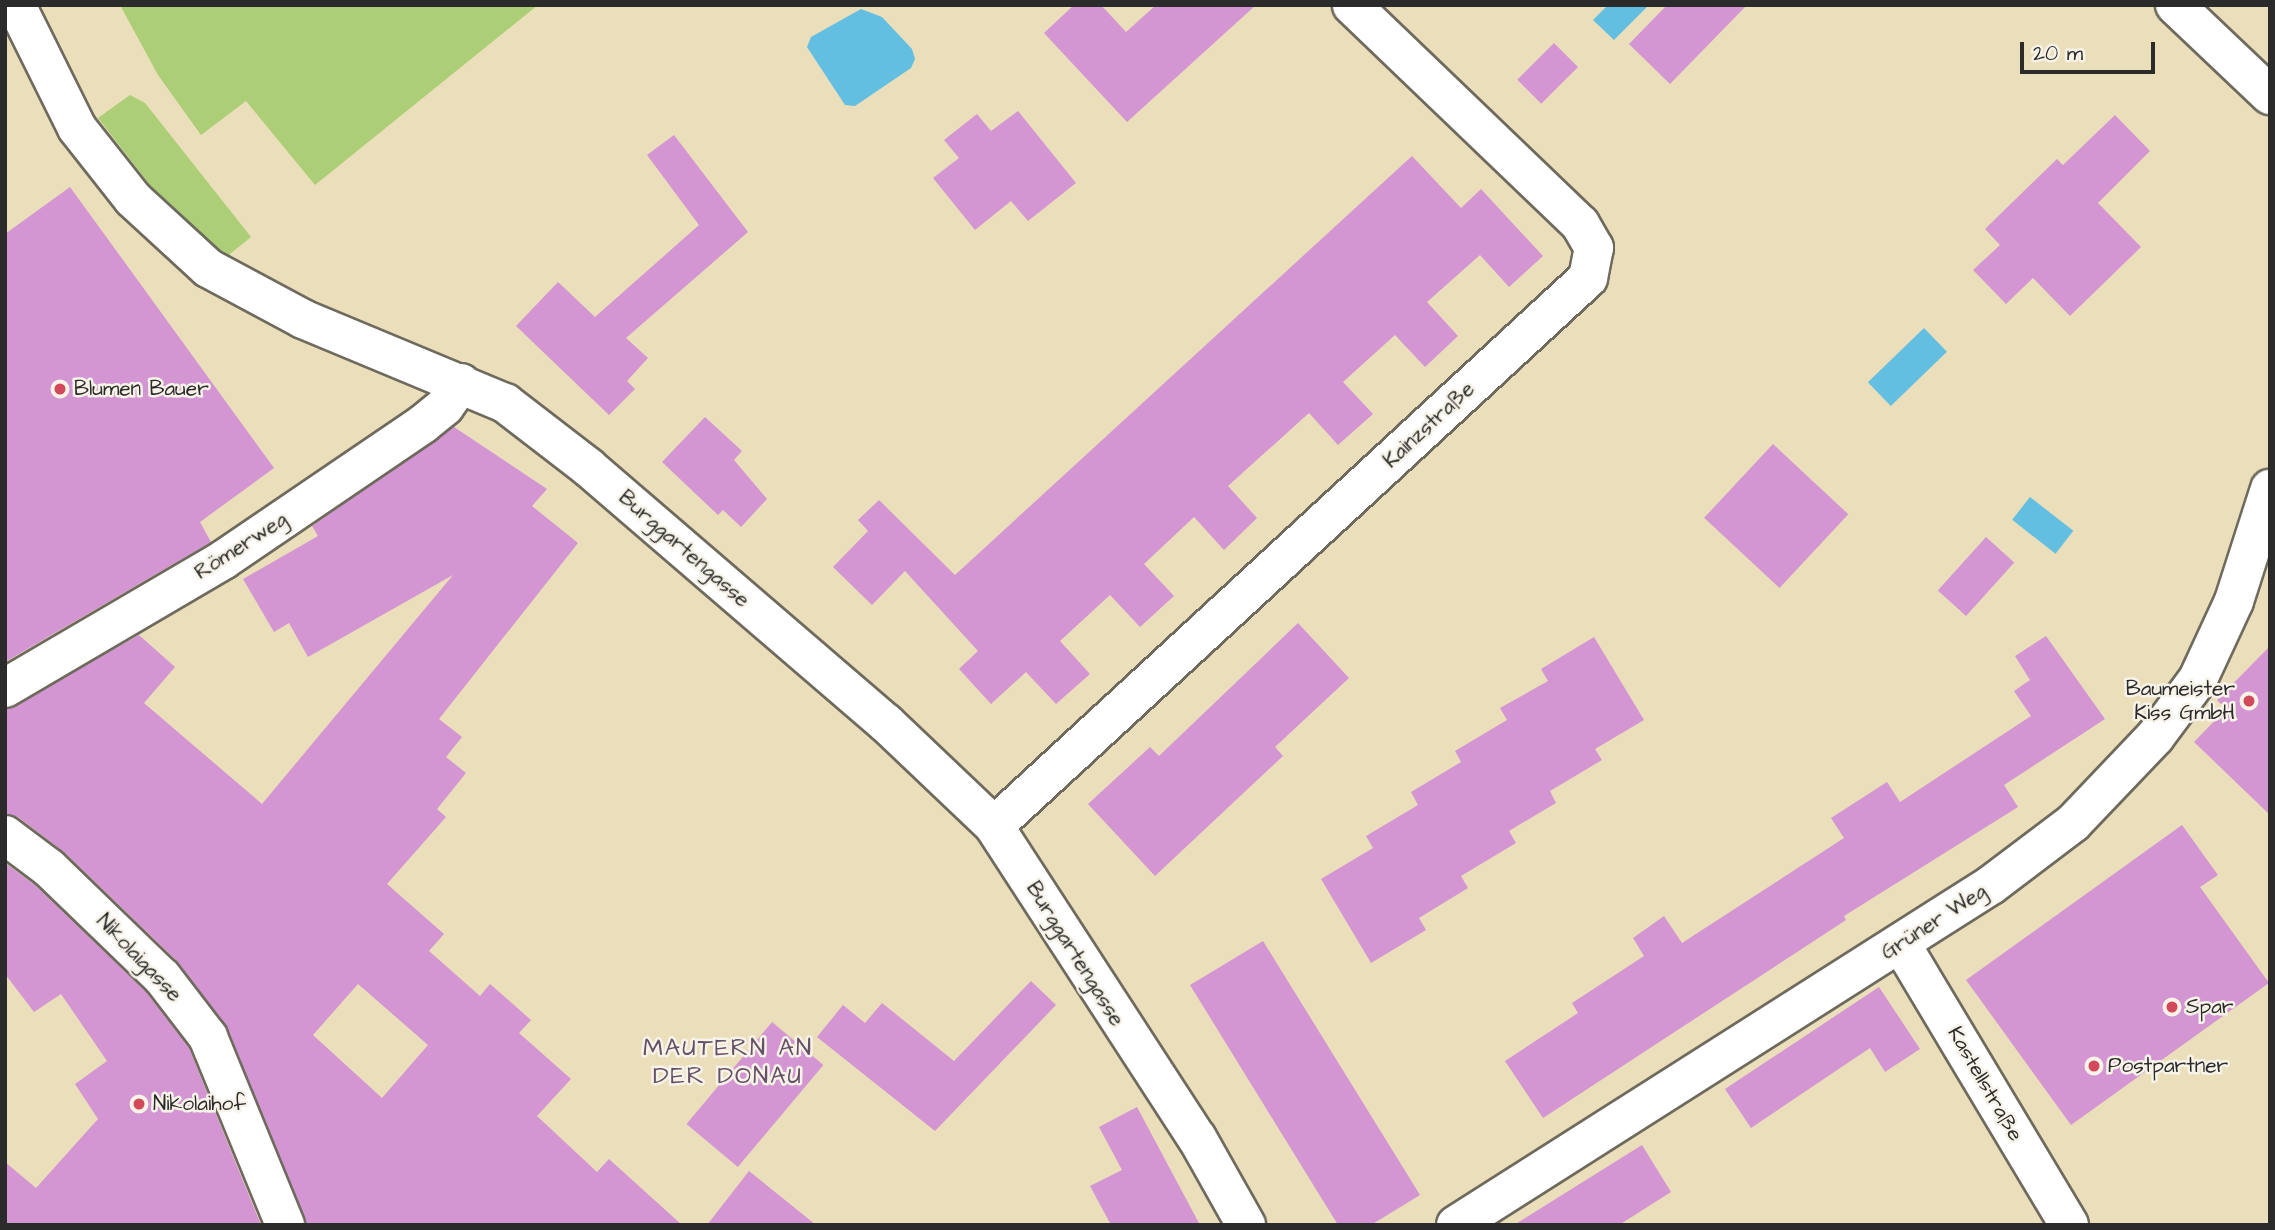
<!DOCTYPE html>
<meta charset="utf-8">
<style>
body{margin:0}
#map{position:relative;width:2275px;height:1230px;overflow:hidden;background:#eadebb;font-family:"Architects Daughter",sans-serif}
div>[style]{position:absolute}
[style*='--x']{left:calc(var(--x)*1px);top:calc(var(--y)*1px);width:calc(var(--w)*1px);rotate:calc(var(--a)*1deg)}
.green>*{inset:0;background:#acce76}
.water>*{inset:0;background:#63bfe1;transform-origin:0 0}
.building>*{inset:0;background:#d396d3;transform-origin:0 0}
.roads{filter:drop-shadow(2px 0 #6e6a5d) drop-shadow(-2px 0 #6e6a5d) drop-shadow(0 2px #6e6a5d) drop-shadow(0 -2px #6e6a5d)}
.minor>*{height:38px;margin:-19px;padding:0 19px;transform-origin:19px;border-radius:19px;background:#fff}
.dots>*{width:19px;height:19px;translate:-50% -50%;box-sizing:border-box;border:4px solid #f7f3e8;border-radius:50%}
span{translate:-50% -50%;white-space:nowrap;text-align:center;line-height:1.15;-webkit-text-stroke:5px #f7f3e8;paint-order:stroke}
.poi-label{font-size:21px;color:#2b2b2b}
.left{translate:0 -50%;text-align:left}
.right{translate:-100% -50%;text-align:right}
.street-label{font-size:21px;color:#2b2b2b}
.quarter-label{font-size:24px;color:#665066;letter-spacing:2px}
.frame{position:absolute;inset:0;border:7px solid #2b2b2b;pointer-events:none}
.scale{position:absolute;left:2020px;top:42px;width:135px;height:32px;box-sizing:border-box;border:4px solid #2b2b2b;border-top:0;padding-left:9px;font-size:21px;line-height:24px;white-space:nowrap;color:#2b2b2b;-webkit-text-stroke:5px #f7f3e8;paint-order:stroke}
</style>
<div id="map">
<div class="green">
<div style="clip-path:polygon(120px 5px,538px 5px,315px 185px,246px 101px,201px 135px,158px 75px)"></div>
<div style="clip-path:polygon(130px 95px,145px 103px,251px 237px,225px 258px,160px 198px,98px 118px)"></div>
</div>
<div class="water">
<div style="clip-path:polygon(1608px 5px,1649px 5px,1614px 40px,1593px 20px)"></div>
<div style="clip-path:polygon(861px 9px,882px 17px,912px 49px,915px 59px,911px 68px,855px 106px,845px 105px,807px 47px,811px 37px)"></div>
<div style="left:1924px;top:328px;width:33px;height:78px;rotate:46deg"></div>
<div style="left:2030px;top:497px;width:55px;height:29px;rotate:38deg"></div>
</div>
<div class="building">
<div style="clip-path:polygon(1074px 5px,1101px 5px,1126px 32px,1156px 5px,1256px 5px,1127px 122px,1044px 33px)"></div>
<div style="clip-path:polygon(1667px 5px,1747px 5px,1670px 84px,1629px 44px)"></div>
<div style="left:1554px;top:43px;width:34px;height:52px;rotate:45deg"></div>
<div style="clip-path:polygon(1018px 111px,1076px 183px,1028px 221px,1011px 201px,975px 230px,933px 178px,959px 158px,944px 140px,977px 114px,991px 131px)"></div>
<div style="clip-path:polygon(2115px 115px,2150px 151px,2098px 203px,2141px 247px,2070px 316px,2033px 278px,2006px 304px,1973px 270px,2000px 245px,1985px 229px,2057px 159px,2063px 165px)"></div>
<div style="clip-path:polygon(674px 135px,748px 232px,626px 338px,648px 358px,627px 381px,635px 389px,609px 415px,516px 326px,558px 282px,595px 317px,699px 225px,647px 155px)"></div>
<div style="clip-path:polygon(1412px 156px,1461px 208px,1481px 189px,1543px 256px,1509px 287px,1480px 255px,1427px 302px,1458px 336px,1425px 367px,1395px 335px,1343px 382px,1373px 414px,1338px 445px,1309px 413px,1228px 486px,1257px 518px,1224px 550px,1194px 517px,1144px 564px,1174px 596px,1140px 627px,1110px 595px,1060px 641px,1090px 674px,1056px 704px,1026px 672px,991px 704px,959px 669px,978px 651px,905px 571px,872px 605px,833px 567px,868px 531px,858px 520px,879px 500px,955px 575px)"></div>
<div style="clip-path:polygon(70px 187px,274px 468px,200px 522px,211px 542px,5px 662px,5px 234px)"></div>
<div style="clip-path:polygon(705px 417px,742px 451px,734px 460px,767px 499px,741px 527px,723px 510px,718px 515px,662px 462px)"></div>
<div style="clip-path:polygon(evenodd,454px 427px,547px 489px,532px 506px,578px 543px,439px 719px,462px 737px,446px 757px,466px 773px,437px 809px,446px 817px,387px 884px,444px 934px,429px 951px,480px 996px,490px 984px,531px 1020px,519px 1033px,571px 1079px,537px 1116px,597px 1172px,609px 1159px,682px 1225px,306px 1225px,225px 1024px,177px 961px,64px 852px,18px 817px,5px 814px,5px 710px,139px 635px,175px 667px,144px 703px,262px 804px,453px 575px,308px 657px,289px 623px,274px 632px,243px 579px,318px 536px,312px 526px,454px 427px,358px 984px,428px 1045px,382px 1098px,313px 1035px,358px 984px)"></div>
<div style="left:1773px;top:444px;width:103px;height:101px;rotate:43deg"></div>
<div style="left:1986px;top:537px;width:38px;height:72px;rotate:42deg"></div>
<div style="clip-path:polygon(1298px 623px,1349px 678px,1275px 747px,1283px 756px,1155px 876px,1088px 804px,1150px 747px,1159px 756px)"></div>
<div style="clip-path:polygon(2046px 636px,2105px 719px,2004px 785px,2018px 807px,1844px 916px,1846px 920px,1543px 1118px,1505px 1061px,1578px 1013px,1572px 1003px,1644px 956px,1633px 938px,1664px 916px,1682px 943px,1844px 838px,1831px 818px,1887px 782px,1900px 802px,2031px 716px,2014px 691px,2030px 680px,2015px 656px)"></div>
<div style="clip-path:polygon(1594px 637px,1644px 720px,1595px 749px,1602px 760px,1550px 791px,1556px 803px,1509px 831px,1516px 843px,1461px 876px,1468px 888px,1419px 918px,1426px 930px,1371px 963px,1321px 879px,1373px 848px,1366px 836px,1418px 805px,1411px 792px,1461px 762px,1455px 751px,1507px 720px,1500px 708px,1548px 681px,1541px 669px)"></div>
<div style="clip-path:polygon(2270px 646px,2270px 815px,2194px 742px,2226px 709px,2217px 700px)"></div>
<div style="clip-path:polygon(2182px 825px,2218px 875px,2200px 887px,2269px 983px,2071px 1125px,1966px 980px)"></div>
<div style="clip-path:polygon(5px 863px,35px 885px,146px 992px,189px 1048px,261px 1225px,5px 1225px,5px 1162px,36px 1188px,98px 1119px,75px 1084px,107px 1061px,61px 994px,34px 1012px,5px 974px)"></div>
<div style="clip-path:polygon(1263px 941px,1420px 1195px,1371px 1225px,1338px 1225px,1190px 985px)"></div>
<div style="clip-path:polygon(1031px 981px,1056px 1005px,935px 1131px,817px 1037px,843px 1005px,865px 1023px,882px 1003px,954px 1061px)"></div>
<div style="clip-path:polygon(1879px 987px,1920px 1049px,1885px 1072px,1870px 1048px,1751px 1128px,1725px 1089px)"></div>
<div style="left:772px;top:1022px;width:67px;height:133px;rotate:40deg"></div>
<div style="clip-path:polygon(1137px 1107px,1200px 1225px,1111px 1225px,1090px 1186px,1122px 1170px,1099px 1127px)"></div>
<div style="clip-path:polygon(1642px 1145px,1671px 1192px,1619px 1225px,1514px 1225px)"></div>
<div style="clip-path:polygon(749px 1171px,816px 1225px,707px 1225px)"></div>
</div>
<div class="roads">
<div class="minor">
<div style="--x:16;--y:5;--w:137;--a:63.6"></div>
<div style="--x:77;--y:128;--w:90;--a:51.7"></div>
<div style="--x:133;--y:199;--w:102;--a:42.6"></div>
<div style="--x:208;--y:268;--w:108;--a:28.2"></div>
<div style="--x:303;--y:319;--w:219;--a:22.6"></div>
<div style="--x:505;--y:403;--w:105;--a:37.6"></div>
<div style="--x:588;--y:467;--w:393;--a:40.7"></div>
<div style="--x:886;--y:723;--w:149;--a:43.6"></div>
<div style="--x:994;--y:826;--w:372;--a:57"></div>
<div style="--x:1197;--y:1138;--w:100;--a:60.6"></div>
<div style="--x:2175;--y:5;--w:131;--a:43.5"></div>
<div style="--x:5;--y:688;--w:253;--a:-30.4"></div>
<div style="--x:223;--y:560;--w:242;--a:-34.2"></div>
<div style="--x:423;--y:424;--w:28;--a:-39"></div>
<div style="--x:445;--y:406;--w:28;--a:-55"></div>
<div style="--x:994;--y:826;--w:808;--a:-42.69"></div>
<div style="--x:1588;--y:278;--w:31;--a:-79"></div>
<div style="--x:1594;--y:248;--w:28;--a:-120"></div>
<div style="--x:1580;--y:224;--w:316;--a:-136.2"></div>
<div style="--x:5;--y:835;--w:55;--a:36.9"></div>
<div style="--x:49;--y:868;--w:157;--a:44"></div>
<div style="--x:162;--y:977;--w:76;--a:52.5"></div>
<div style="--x:208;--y:1037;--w:203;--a:67.7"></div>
<div style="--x:1901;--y:944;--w:327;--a:59.1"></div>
<div style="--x:1456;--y:1225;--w:634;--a:-32.44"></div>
<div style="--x:1991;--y:885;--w:103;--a:-37.1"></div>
<div style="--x:2073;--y:823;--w:119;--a:-46.4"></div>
<div style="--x:2155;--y:737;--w:72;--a:-53.4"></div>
<div style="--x:2198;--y:679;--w:86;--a:-65.2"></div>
<div style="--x:2234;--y:601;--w:118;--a:-72.2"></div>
</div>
</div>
<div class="dots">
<div style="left:60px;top:389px;background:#d1495b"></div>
<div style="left:2249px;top:701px;background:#d1495b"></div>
<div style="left:2172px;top:1007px;background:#d1495b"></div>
<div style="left:2094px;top:1066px;background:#d1495b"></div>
<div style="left:139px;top:1104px;background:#d1495b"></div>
</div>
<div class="poi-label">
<span class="left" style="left:74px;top:389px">Blumen Bauer</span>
<span class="right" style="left:2235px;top:701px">Baumeister<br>Kiss GmbH</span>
<span class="left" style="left:2186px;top:1007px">Spar</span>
<span class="left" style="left:2108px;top:1066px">Postpartner</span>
<span class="left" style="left:153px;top:1104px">Nikolaihof</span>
</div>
<div class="street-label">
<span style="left:1429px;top:425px;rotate:-43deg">Kainzstraße</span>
<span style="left:241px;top:546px;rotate:-33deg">Römerweg</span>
<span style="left:684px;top:549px;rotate:41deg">Burggartengasse</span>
<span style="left:1934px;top:922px;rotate:-33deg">Grüner Weg</span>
<span style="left:1075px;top:954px;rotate:58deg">Burggartengasse</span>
<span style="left:139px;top:958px;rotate:46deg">Nikolaigasse</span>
<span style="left:1985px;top:1084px;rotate:60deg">Kastellstraße</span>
</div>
<div class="quarter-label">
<span style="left:728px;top:1063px">MAUTERN AN<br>DER DONAU</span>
</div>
<div class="frame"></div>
<div class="scale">20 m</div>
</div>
